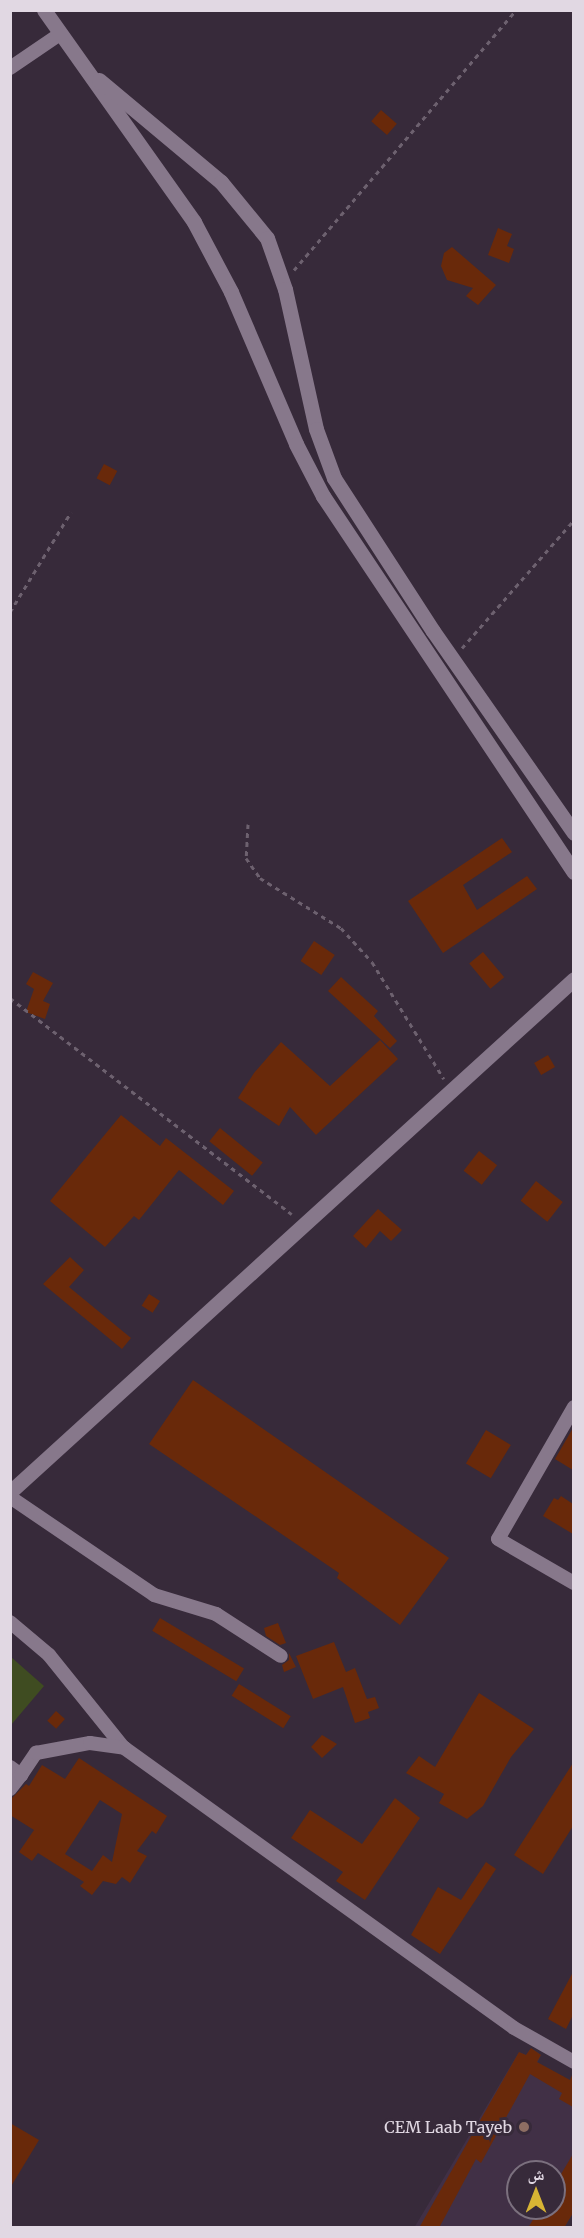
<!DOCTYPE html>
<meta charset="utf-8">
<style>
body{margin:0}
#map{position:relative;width:584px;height:2238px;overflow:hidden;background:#372a3a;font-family:Merriweather,"Noto Naskh Arabic",serif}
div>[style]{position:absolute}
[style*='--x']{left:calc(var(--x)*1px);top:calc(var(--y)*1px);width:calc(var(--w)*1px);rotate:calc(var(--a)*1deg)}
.built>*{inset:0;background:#413046}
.green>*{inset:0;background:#3f4c21}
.building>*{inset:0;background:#69290a;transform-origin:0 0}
.path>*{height:3px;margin-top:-1.5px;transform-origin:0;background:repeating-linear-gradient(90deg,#6d616f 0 4.5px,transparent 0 9px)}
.street>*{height:14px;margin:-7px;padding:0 7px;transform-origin:7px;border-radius:7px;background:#87788b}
.secondary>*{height:15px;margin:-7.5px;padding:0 7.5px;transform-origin:7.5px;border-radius:7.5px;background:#87788b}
.dots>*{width:16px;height:16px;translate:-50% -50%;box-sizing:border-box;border:3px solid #372a3a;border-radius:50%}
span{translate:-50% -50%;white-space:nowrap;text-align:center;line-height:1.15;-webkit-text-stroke:6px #372a3a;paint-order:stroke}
.poi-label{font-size:16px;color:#e1d8e3}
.right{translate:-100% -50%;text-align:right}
.frame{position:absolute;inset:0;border:12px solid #e1d8e3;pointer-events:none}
.north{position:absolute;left:506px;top:2160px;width:60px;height:60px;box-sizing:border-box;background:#372a3a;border:2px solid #7b707e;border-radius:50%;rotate:0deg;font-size:16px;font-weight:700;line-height:24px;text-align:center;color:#e1d8e3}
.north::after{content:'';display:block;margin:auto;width:21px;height:27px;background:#d7b434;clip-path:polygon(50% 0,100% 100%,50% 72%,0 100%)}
</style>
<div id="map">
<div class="built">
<div style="clip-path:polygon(evenodd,531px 2048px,541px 2055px,537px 2063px,573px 2083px,573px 2213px,564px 2227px,414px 2228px,519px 2052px,526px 2055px,531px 2048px,518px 2172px,554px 2172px,554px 2208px,518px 2208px,518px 2172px)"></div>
</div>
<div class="green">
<div style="clip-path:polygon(11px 1657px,44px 1686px,11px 1725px)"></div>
</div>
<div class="building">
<div style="left:381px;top:110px;width:21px;height:15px;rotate:41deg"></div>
<div style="clip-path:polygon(498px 228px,512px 234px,507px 246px,514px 249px,509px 263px,488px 255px)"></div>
<div style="clip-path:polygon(452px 247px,496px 285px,478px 305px,466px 296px,473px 288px,447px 280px,441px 266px,444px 253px)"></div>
<div style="left:104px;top:464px;width:15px;height:16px;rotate:28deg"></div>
<div style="clip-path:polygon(502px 838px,512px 852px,463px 885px,477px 910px,527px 876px,537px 889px,443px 953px,408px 901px)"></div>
<div style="left:314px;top:941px;width:25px;height:24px;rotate:34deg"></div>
<div style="left:483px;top:952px;width:33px;height:18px;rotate:50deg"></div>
<div style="clip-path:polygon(33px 972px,53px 983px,43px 1001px,50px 1004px,45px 1019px,26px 1012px,34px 989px,26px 984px)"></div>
<div style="clip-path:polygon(341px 977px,378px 1011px,374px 1016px,397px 1041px,390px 1048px,328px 991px)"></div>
<div style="clip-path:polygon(380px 1040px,398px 1059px,316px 1135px,290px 1107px,279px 1126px,238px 1098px,254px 1073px,281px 1042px,330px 1086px)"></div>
<div style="left:548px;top:1055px;width:14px;height:16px;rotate:60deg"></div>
<div style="clip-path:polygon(121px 1115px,160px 1146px,166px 1138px,234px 1191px,223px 1205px,179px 1170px,139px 1220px,134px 1216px,105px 1247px,50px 1201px)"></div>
<div style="left:220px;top:1128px;width:55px;height:17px;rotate:39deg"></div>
<div style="left:479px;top:1151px;width:23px;height:25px;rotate:38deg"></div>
<div style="left:536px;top:1181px;width:34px;height:25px;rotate:38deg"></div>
<div style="clip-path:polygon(378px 1209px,402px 1230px,391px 1241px,380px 1231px,366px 1248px,353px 1236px)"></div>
<div style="clip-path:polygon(70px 1257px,84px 1270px,69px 1287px,131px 1338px,122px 1349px,43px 1284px)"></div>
<div style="left:149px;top:1294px;width:13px;height:14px;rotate:32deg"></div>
<div style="clip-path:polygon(193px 1380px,449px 1558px,400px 1625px,337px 1578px,339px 1573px,149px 1444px)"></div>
<div style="clip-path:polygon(573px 1428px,573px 1470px,555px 1459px)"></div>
<div style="left:486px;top:1430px;width:29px;height:39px;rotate:31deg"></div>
<div style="clip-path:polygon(561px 1496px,573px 1504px,573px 1534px,543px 1516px,554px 1498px,558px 1500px)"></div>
<div style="left:160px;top:1618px;width:98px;height:15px;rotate:31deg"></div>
<div style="clip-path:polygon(278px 1623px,286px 1643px,280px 1645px,266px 1636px,264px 1628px)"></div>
<div style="clip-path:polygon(334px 1642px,346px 1672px,355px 1668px,367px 1699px,375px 1697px,379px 1708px,368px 1712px,370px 1718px,355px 1723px,343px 1687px,313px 1699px,296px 1656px)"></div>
<div style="clip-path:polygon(289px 1653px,296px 1667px,284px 1672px,282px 1665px,289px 1660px)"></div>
<div style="left:239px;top:1684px;width:61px;height:14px;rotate:32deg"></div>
<div style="clip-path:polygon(479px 1693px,534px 1729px,511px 1757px,483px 1806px,467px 1819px,439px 1803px,444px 1794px,406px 1773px,419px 1756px,435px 1767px)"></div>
<div style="left:56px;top:1711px;width:12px;height:13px;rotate:42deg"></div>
<div style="clip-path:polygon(322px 1735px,337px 1744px,322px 1758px,311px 1747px)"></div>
<div style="clip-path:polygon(evenodd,79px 1758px,167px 1816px,156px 1834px,152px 1831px,137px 1851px,147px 1856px,130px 1883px,122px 1877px,116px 1884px,103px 1881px,92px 1895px,80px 1886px,84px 1882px,38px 1853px,32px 1861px,19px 1852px,34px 1830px,10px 1815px,10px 1800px,26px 1784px,29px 1786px,42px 1765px,65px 1779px,79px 1758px,100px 1800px,122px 1814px,112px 1862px,103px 1855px,92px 1871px,65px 1854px,100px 1800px)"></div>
<div style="clip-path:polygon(573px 1763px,573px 1826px,543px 1874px,514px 1855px)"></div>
<div style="clip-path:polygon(395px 1798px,420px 1818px,365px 1900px,336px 1881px,343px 1872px,291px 1838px,310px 1810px,362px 1844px)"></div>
<div style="clip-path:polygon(486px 1862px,496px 1869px,440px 1954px,411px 1935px,438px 1887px,461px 1900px)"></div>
<div style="clip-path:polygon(573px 1972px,573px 2015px,566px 2029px,548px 2019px)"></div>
<div style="clip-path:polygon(531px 2048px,541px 2055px,537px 2062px,570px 2080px,573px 2073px,573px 2107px,559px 2099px,562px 2093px,530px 2074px,481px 2163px,476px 2159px,439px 2228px,419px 2228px,519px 2052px,526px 2055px)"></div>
<div style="clip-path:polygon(10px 2123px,39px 2140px,10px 2188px)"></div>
<div style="clip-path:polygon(573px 2154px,573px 2213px,564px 2228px,528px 2228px,540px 2208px,554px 2208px,554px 2186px)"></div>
</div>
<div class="path">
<div style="--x:294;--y:270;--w:342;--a:-49.5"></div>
<div style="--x:10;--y:612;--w:117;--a:-58.6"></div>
<div style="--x:462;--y:648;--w:170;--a:-48.8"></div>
<div style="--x:248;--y:824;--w:34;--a:93"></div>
<div style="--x:246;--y:858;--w:24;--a:55"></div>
<div style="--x:260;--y:878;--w:95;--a:31.7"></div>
<div style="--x:341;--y:928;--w:46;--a:47.6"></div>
<div style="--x:372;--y:962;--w:137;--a:58.4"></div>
<div style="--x:10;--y:998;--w:355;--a:37.5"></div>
</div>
<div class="street">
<div style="--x:10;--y:68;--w:60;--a:-34.2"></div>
<div style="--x:574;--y:1407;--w:152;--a:119.9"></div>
<div style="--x:498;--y:1539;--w:88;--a:30.1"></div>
<div style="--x:10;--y:1497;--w:174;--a:34.2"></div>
<div style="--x:154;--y:1595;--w:65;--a:17"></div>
<div style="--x:216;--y:1614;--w:77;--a:32.9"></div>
<div style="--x:10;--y:1622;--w:51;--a:40.2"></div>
<div style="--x:49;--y:1655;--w:118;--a:51.2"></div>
<div style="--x:123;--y:1747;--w:481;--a:35.7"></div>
<div style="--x:514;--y:2028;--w:69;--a:29.5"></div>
<div style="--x:10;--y:1767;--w:14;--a:36"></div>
<div style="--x:21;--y:1775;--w:18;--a:128"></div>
<div style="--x:21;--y:1775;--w:27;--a:-56"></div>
<div style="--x:36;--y:1753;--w:55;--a:-10.5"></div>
<div style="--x:90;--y:1743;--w:35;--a:8"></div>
</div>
<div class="secondary">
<div style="--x:44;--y:10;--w:260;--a:54.7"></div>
<div style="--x:194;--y:222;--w:79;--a:62.1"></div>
<div style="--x:231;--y:292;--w:165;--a:66.8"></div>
<div style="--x:296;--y:444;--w:59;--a:62.6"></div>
<div style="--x:323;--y:496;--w:452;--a:56.3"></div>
<div style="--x:99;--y:80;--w:159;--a:39.9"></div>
<div style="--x:221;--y:182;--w:72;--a:50.6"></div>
<div style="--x:267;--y:238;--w:54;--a:70.6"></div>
<div style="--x:285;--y:289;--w:143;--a:77.5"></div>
<div style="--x:316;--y:429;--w:52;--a:69.8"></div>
<div style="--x:334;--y:478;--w:182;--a:57.1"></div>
<div style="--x:433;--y:631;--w:246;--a:55.1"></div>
<div style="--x:10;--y:1492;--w:762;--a:-42.29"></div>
</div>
<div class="dots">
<div style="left:524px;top:2127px;background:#8d6e63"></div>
</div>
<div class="poi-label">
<span class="right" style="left:512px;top:2127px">CEM Laab Tayeb</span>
</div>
<div class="frame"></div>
<div class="north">ش</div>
</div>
